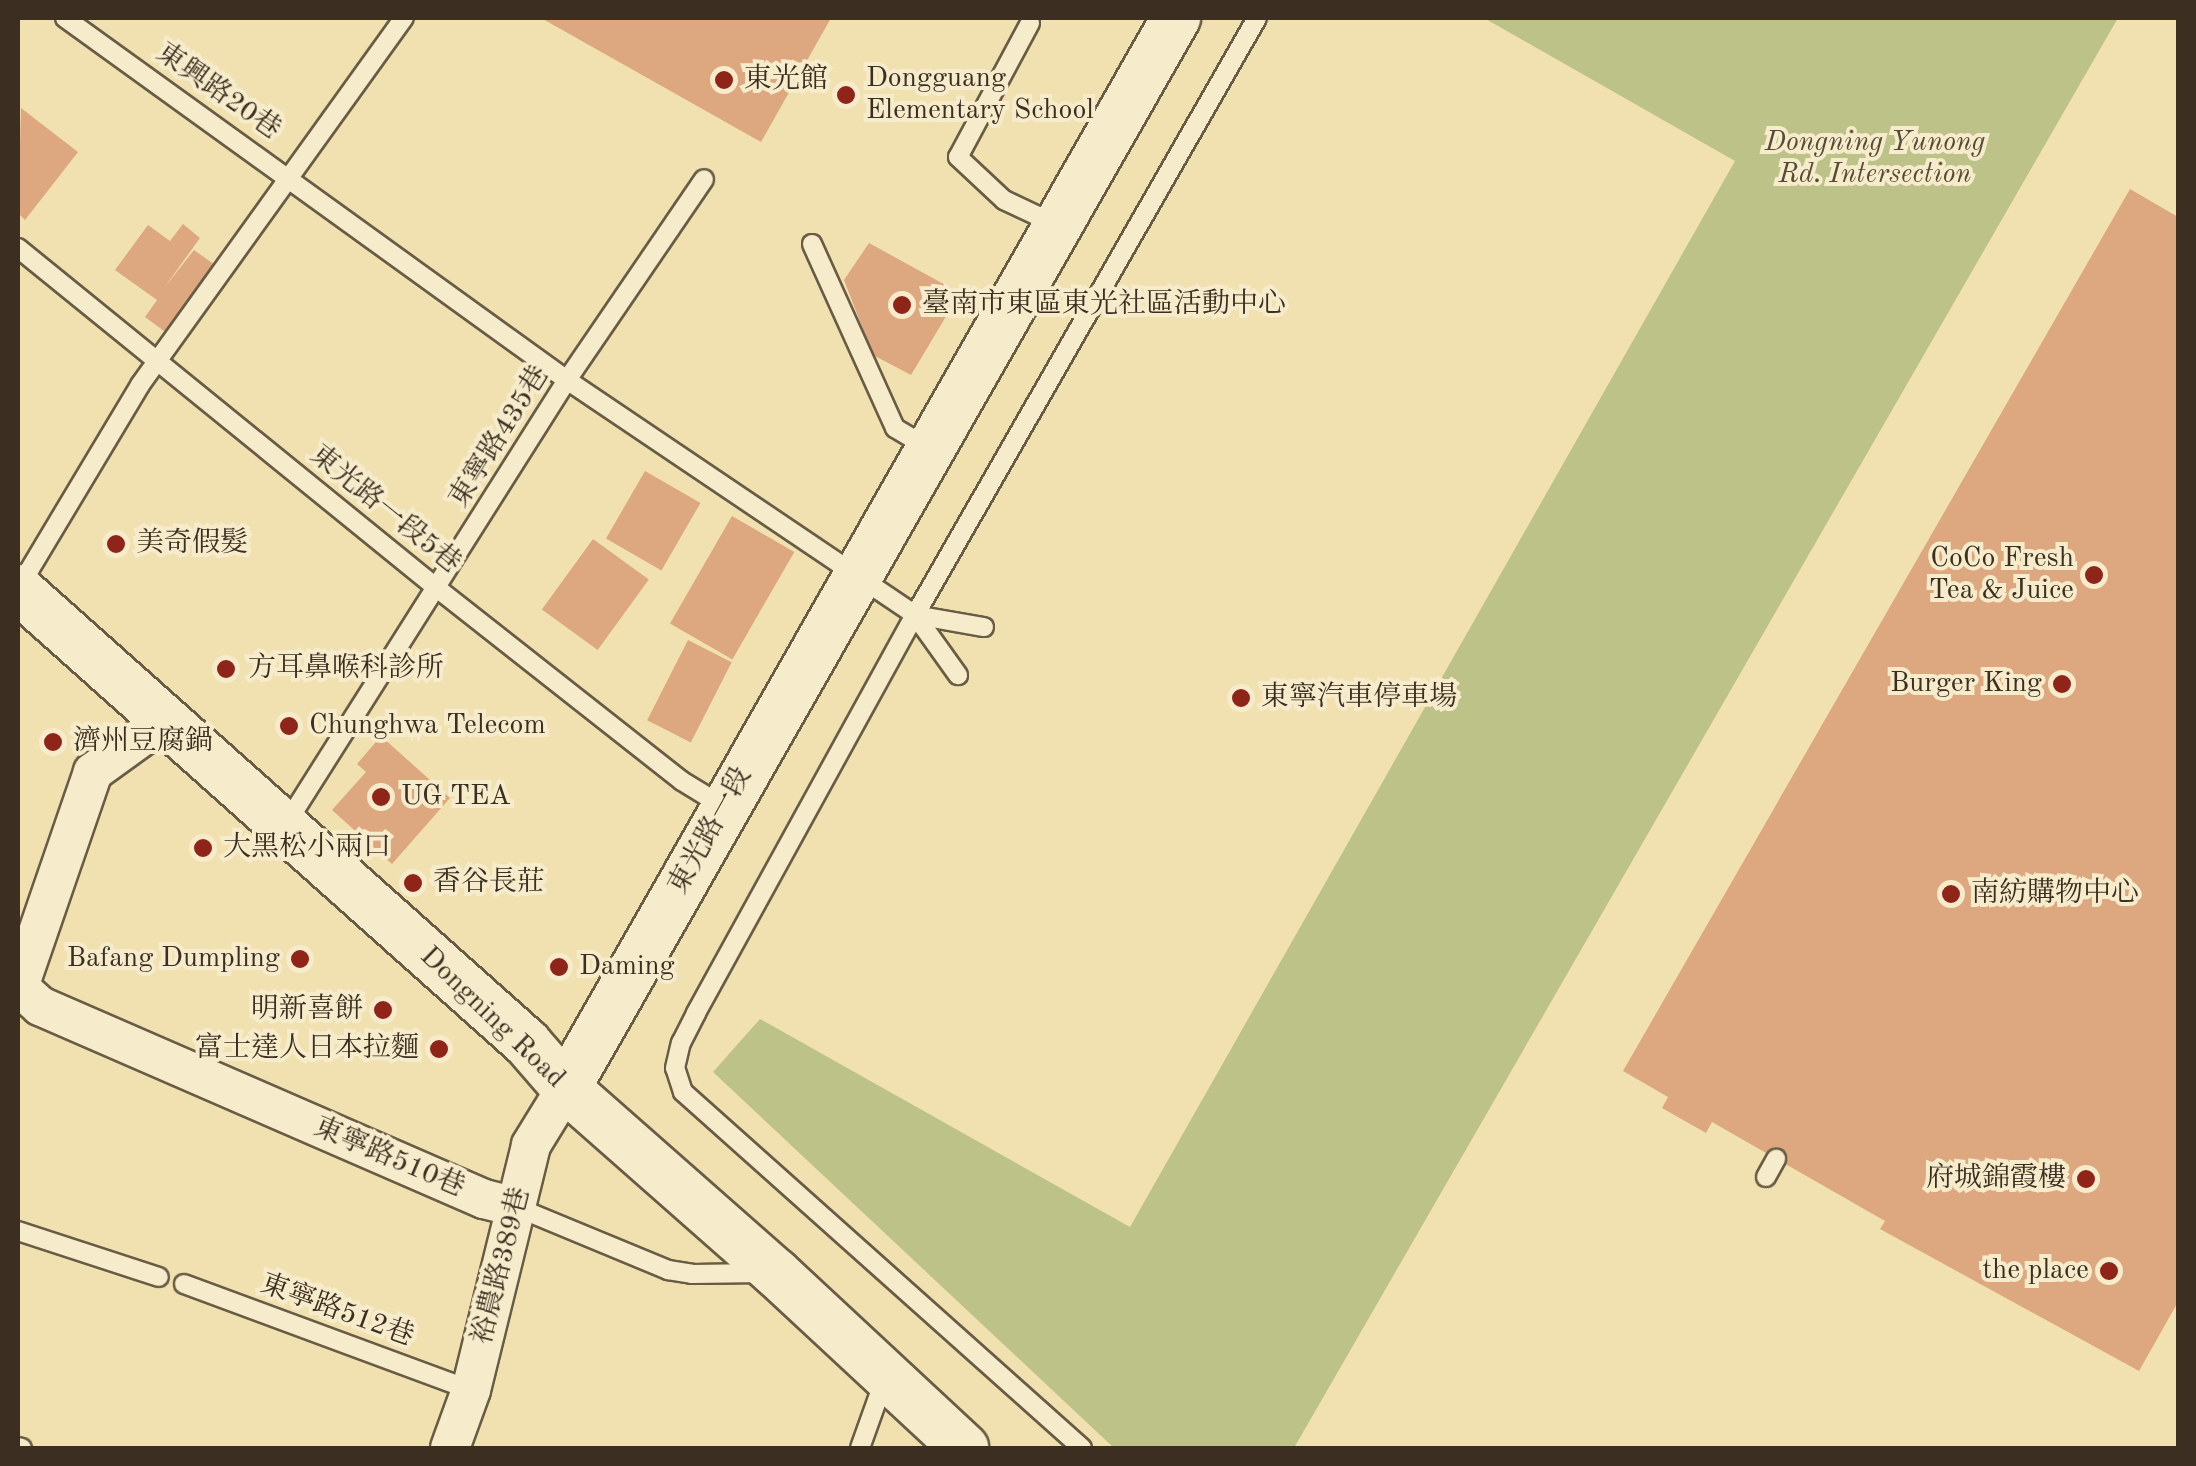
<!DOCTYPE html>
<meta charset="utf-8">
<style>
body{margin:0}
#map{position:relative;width:2196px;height:1466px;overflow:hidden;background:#f1e1b0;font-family:"Old Standard TT","Noto Serif TC",serif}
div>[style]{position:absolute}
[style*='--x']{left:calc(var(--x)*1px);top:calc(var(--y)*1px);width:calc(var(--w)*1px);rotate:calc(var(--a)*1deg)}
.green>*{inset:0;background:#bdc289}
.building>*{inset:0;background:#dda87f;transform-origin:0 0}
.roads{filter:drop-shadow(2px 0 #695c45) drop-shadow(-2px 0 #695c45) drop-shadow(0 2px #695c45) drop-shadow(0 -2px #695c45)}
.service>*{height:18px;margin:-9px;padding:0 9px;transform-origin:9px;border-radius:9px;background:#f6eccc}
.minor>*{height:38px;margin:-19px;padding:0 19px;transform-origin:19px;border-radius:19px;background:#f6eccc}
.tertiary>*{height:48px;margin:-24px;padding:0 24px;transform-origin:24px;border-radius:24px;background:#f6eccc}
.dots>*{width:28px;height:28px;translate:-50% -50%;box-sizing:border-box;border:5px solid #f6eccc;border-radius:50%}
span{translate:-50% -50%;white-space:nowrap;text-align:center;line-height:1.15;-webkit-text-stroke:8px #f6eccc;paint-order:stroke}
.poi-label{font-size:28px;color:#3c2f21}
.left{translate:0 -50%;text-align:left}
.right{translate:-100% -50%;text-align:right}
.street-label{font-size:28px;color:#3c2f21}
.park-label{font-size:28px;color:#564c36;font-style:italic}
.frame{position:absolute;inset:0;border:20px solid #3c2f21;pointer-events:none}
</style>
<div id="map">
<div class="green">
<div style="clip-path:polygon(1484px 18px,2118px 18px,1294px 1448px,1114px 1448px,713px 1072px,760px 1019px,1130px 1227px,1735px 161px)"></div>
</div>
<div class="building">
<div style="clip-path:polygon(541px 18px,831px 18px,761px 142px)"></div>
<div style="clip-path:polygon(21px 108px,78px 152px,25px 220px,18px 213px)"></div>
<div style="clip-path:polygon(2130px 189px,2178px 217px,2178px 1302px,2139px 1371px,1880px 1229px,1885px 1221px,1712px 1122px,1706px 1133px,1662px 1108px,1668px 1097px,1623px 1071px)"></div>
<div style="clip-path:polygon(183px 224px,200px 238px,164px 288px,194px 250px,218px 267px,168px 334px,145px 317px,157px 300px,115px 270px,148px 225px,170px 241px)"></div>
<div style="clip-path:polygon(869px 243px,960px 293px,911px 375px,873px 355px,844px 280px)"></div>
<div style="left:645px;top:471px;width:64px;height:78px;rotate:30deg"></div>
<div style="left:732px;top:516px;width:72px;height:124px;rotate:30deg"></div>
<div style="left:593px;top:539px;width:69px;height:87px;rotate:36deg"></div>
<div style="left:688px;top:640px;width:49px;height:90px;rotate:27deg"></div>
<div style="clip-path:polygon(381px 736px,450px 798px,392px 864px,332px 810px,366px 772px,357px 764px)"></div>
</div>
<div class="roads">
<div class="service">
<div style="--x:65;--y:18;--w:619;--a:35.8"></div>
<div style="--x:567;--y:380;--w:420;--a:34"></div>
<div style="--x:915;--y:615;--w:74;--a:54.4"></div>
<div style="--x:1030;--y:23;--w:152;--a:118.2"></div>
<div style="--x:958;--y:157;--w:63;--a:43.1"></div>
<div style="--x:1004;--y:200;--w:59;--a:25.3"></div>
<div style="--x:812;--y:244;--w:202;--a:65.7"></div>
<div style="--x:895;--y:428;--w:39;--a:31"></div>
<div style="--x:18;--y:248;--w:541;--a:39.07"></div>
<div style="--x:438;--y:589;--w:310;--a:38.2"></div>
<div style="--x:682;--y:781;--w:48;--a:31.4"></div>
<div style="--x:18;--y:589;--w:238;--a:-59.1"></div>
<div style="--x:140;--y:385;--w:452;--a:-54.3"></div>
<div style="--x:915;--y:615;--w:70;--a:9.9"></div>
<div style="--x:286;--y:824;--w:525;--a:-57.67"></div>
<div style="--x:567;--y:380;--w:243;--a:-55.7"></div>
<div style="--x:1766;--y:1177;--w:21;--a:-61"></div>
<div style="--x:516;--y:1207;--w:165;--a:22.5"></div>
<div style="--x:668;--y:1270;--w:24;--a:9"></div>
<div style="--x:692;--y:1274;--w:71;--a:-0.8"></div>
<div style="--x:18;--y:1231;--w:148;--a:18.1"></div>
<div style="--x:184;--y:1284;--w:306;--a:20.3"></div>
<div style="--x:18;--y:1447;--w:4;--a:14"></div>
<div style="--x:860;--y:1448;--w:71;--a:-70.3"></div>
<div style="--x:1082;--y:1448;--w:535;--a:-138.26"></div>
<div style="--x:683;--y:1092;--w:25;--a:-108"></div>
<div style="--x:675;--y:1068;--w:26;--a:-77"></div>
<div style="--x:681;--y:1043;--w:34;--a:-63"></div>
<div style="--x:696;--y:1013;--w:454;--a:-61.2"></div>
<div style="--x:915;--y:615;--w:688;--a:-60.19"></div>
</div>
<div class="minor">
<div style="--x:18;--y:986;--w:30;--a:42"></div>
<div style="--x:40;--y:1006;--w:484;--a:23.5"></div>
<div style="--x:484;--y:1199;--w:33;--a:14"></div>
<div style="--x:19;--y:987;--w:227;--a:-71"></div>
<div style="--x:93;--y:772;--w:85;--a:-35.9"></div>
<div style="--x:450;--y:1448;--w:62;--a:-70.1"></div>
<div style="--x:471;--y:1390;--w:252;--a:-76.2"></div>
<div style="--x:531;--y:1145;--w:67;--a:-58.4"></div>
</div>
<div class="tertiary">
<div style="--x:18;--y:589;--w:682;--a:41.73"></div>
<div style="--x:527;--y:1043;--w:60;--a:49.1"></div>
<div style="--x:566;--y:1088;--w:280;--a:41.4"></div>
<div style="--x:776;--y:1273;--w:257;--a:42.9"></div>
<div style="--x:566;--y:1088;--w:1232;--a:-60.31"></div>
</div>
</div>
<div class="dots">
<div style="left:724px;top:80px;background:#8f2418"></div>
<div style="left:846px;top:95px;background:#8f2418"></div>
<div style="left:902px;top:305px;background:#8f2418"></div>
<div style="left:116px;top:544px;background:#8f2418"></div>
<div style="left:2094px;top:575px;background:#8f2418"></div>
<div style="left:226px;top:669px;background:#8f2418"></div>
<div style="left:2062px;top:684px;background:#8f2418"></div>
<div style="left:1241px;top:698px;background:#8f2418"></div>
<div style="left:289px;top:726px;background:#8f2418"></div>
<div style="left:53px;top:742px;background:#8f2418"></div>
<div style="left:381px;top:797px;background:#8f2418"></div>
<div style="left:203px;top:848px;background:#8f2418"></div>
<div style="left:413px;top:883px;background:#8f2418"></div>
<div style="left:1951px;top:894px;background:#8f2418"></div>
<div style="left:300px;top:959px;background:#8f2418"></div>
<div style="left:559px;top:967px;background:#8f2418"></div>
<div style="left:383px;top:1010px;background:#8f2418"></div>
<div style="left:439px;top:1049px;background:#8f2418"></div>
<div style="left:2086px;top:1179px;background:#8f2418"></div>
<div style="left:2109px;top:1271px;background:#8f2418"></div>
</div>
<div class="poi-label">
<span class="left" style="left:866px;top:95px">Dongguang<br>Elementary School</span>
<span class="left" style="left:744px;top:80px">東光館</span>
<span class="left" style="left:922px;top:305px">臺南市東區東光社區活動中心</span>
<span class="left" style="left:136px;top:544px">美奇假髮</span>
<span class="right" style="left:2074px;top:575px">CoCo Fresh<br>Tea &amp; Juice</span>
<span class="left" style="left:248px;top:669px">方耳鼻喉科診所</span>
<span class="right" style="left:2042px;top:684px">Burger King</span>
<span class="left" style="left:1261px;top:698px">東寧汽車停車場</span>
<span class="left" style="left:309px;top:726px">Chunghwa Telecom</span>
<span class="left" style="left:73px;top:742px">濟州豆腐鍋</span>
<span class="left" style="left:401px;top:797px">UG TEA</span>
<span class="left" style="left:223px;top:848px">大黑松小兩口</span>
<span class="left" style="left:433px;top:883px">香谷長莊</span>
<span class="left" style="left:1971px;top:894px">南紡購物中心</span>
<span class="right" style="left:280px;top:959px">Bafang Dumpling</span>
<span class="left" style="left:579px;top:967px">Daming</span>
<span class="right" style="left:363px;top:1010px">明新喜餅</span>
<span class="right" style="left:419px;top:1049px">富士達人日本拉麵</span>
<span class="right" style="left:2066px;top:1179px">府城錦霞樓</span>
<span class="right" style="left:2089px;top:1271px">the place</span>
</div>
<div class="street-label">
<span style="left:218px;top:92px;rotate:35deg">東興路20巷</span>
<span style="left:500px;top:437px;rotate:-58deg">東寧路435巷</span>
<span style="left:385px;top:510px;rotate:39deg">東光路一段5巷</span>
<span style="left:711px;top:831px;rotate:-61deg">東光路一段</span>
<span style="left:492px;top:1018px;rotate:44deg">Dongning Road</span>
<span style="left:389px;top:1158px;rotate:23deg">東寧路510巷</span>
<span style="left:502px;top:1266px;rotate:-76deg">裕農路389巷</span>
<span style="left:337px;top:1311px;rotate:20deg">東寧路512巷</span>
</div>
<div class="park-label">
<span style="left:1875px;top:159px">Dongning Yunong<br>Rd. Intersection</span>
</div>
<div class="frame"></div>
</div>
